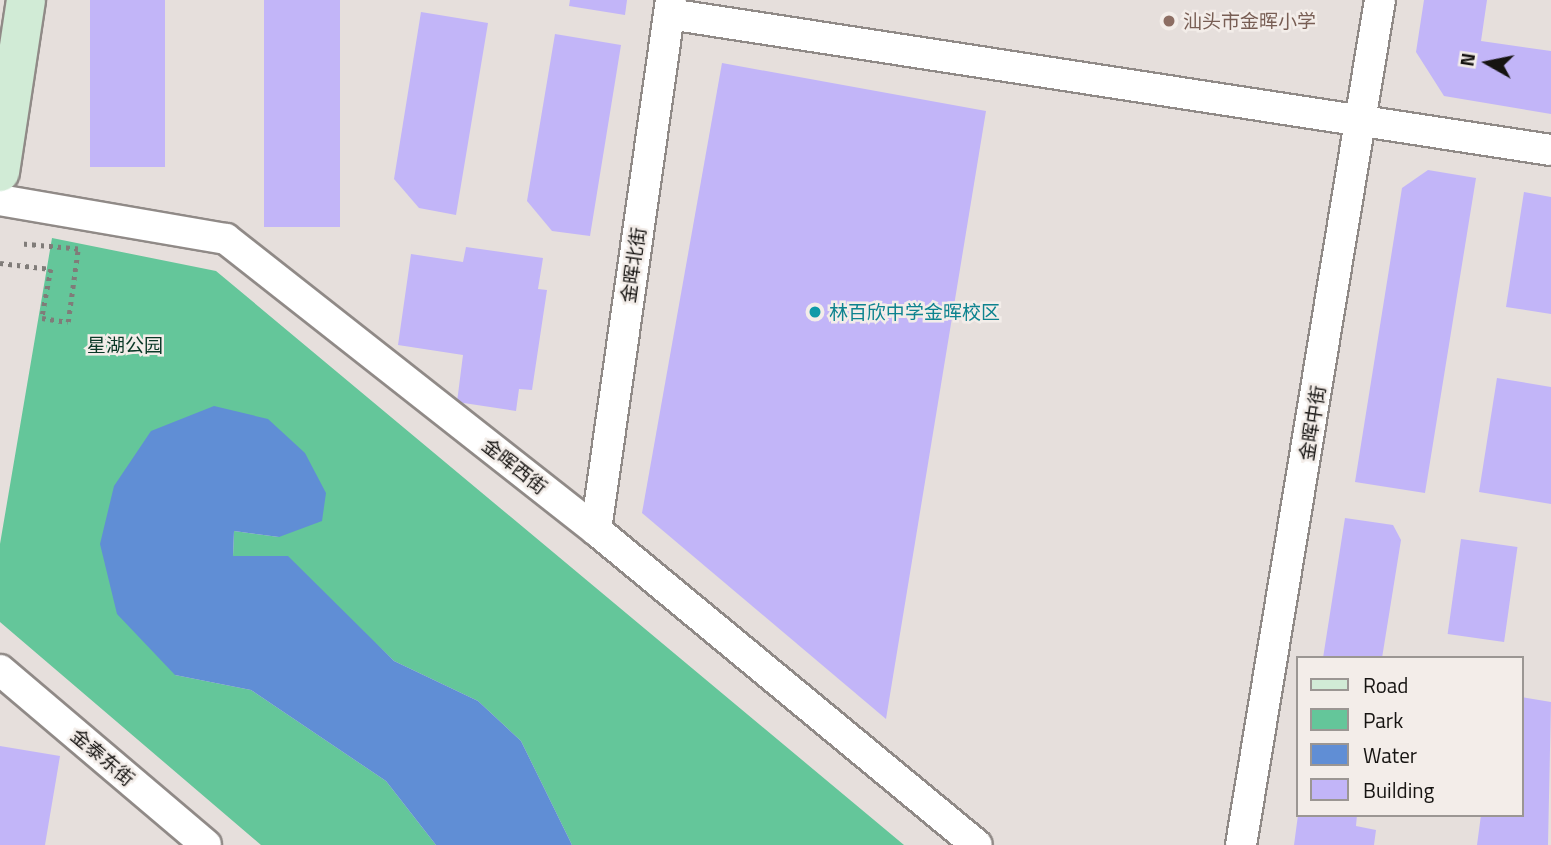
<!DOCTYPE html>
<meta charset="utf-8">
<style>
body{margin:0}
#map{position:relative;width:1551px;height:845px;overflow:hidden;background:#e6dfdc;font-family:"Titillium Web","Noto Sans SC",sans-serif}
div>[style]{position:absolute}
[style*='--x']{left:calc(var(--x)*1px);top:calc(var(--y)*1px);width:calc(var(--w)*1px);rotate:calc(var(--a)*1deg)}
.green>*{inset:0;background:#64c69a}
.water>*{inset:0;background:#608ed5}
.building>*{inset:0;background:#c2b5f8;transform-origin:0 0}
.path>*{height:4.5px;margin-top:-2.25px;transform-origin:0;background:repeating-linear-gradient(90deg,#807c79 0 3.5px,transparent 0 8.5px)}
.roads{filter:drop-shadow(2px 0 #908a87) drop-shadow(-2px 0 #908a87) drop-shadow(0 2px #908a87) drop-shadow(0 -2px #908a87)}
.street>*{height:30px;margin:-15px;padding:0 15px;transform-origin:15px;border-radius:15px;background:#fff}
.secondary>*{height:38px;margin:-19px;padding:0 19px;transform-origin:19px;border-radius:19px;background:#d1ebd6}
.dots>*{width:19px;height:19px;translate:-50% -50%;box-sizing:border-box;border:4px solid #f3ede9;border-radius:50%}
span{translate:-50% -50%;white-space:nowrap;text-align:center;line-height:1.15;-webkit-text-stroke:5px #f3ede9;paint-order:stroke}
.education-label{font-size:19px;color:#785e54}
.left{translate:0 -50%;text-align:left}
.street-label{font-size:19px;color:#161412}
.culture-label{font-size:19px;color:#0d838f}
.park-label{font-size:19px;color:#0a3826}
.legend{position:absolute;left:1296px;top:656px;width:228px;height:161px;box-sizing:border-box;background:#f3ede9;border:2px solid #9b9693;margin:0;padding:9px 12px;list-style:none;font-size:21px;color:#161412}
.legend li{display:flex;align-items:center;gap:14px;height:35px}
.legend b{width:35px;border:2px solid #9b9693}
.north{position:absolute;left:1453px;top:28px;width:70px;height:70px;-webkit-text-stroke:5px #f3ede9;paint-order:stroke;rotate:279deg;font-size:19px;font-weight:700;line-height:28px;text-align:center;color:#161412}
.north::after{content:'';display:block;margin:auto;width:24px;height:32px;background:#161412;clip-path:polygon(50% 0,100% 100%,50% 72%,0 100%)}
</style>
<div id="map">
<div class="green">
<div style="clip-path:polygon(52px 238px,216px 271px,904px 845px,572px 845px,521px 741px,478px 701px,394px 661px,344px 613px,233px 556px,234px 531px,279px 537px,267px 419px,175px 675px,251px 690px,386px 781px,436px 845px,261px 845px,0 622px,0 544px)"></div>
</div>
<div class="water">
<div style="clip-path:polygon(214px 406px,268px 419px,305px 453px,326px 493px,322px 521px,279px 537px,234px 531px,233px 556px,288px 556px,394px 661px,478px 701px,521px 741px,572px 845px,436px 845px,386px 781px,251px 690px,175px 675px,117px 614px,100px 544px,114px 486px,151px 431px)"></div>
</div>
<div class="building">
<div style="left:90px;top:0;width:75px;height:167px"></div>
<div style="left:264px;top:0;width:76px;height:227px"></div>
<div style="clip-path:polygon(570px 0,627px 0,625px 15px,569px 6px)"></div>
<div style="clip-path:polygon(1424px 0,1487px 0,1481px 41px,1551px 51px,1551px 114px,1444px 96px,1416px 52px)"></div>
<div style="clip-path:polygon(421px 12px,488px 23px,456px 215px,419px 208px,394px 179px)"></div>
<div style="clip-path:polygon(555px 34px,621px 45px,590px 236px,552px 231px,527px 201px)"></div>
<div style="clip-path:polygon(722px 63px,986px 111px,886px 719px,642px 513px)"></div>
<div style="clip-path:polygon(1428px 170px,1476px 178px,1425px 493px,1355px 482px,1402px 188px)"></div>
<div style="clip-path:polygon(1524px 192px,1551px 197px,1551px 314px,1506px 307px)"></div>
<div style="clip-path:polygon(466px 247px,543px 258px,538px 289px,547px 290px,532px 390px,519px 389px,516px 411px,457px 402px,463px 355px,398px 345px,411px 254px,463px 262px)"></div>
<div style="clip-path:polygon(1497px 378px,1551px 387px,1551px 504px,1479px 492px)"></div>
<div style="clip-path:polygon(1345px 518px,1393px 525px,1401px 540px,1382px 658px,1323px 658px)"></div>
<div style="left:1461px;top:539px;width:57px;height:96px;rotate:8deg"></div>
<div style="clip-path:polygon(1521px 697px,1551px 702px,1548px 845px,1477px 845px,1481px 815px,1521px 815px)"></div>
<div style="clip-path:polygon(0 746px,60px 756px,45px 845px,0 845px)"></div>
<div style="clip-path:polygon(1298px 815px,1357px 815px,1356px 826px,1376px 830px,1374px 845px,1294px 845px)"></div>
</div>
<div class="path">
<div style="--x:0;--y:263;--w:51;--a:6.7"></div>
<div style="--x:51;--y:269;--w:50;--a:100.4"></div>
<div style="--x:42;--y:318;--w:26;--a:9"></div>
<div style="--x:68;--y:322;--w:74;--a:-82.2"></div>
<div style="--x:78;--y:249;--w:56;--a:-174.9"></div>
</div>
<div class="roads">
<div class="street">
<div style="--x:669;--y:14;--w:892;--a:8.77"></div>
<div style="--x:0;--y:200;--w:229;--a:9.8"></div>
<div style="--x:226;--y:239;--w:471;--a:38.2"></div>
<div style="--x:596;--y:530;--w:494;--a:39.6"></div>
<div style="--x:596;--y:530;--w:535;--a:-81.95"></div>
<div style="--x:0;--y:670;--w:270;--a:40.3"></div>
<div style="--x:1241;--y:845;--w:856;--a:-80.66"></div>
</div>
<div class="secondary">
<div style="--x:0;--y:172;--w:174;--a:-81.4"></div>
</div>
</div>
<div class="dots">
<div style="left:1169px;top:21px;background:#8d6e63"></div>
<div style="left:815px;top:312px;background:#0f9aa8"></div>
</div>
<div class="education-label">
<span class="left" style="left:1183px;top:21px">汕头市金晖小学</span>
</div>
<div class="street-label">
<span style="left:633px;top:265px;rotate:-82deg">金晖北街</span>
<span style="left:1312px;top:423px;rotate:-81deg">金晖中街</span>
<span style="left:515px;top:466px;rotate:38deg">金晖西街</span>
<span style="left:103px;top:757px;rotate:40deg">金泰东街</span>
</div>
<div class="culture-label">
<span class="left" style="left:829px;top:312px">林百欣中学金晖校区</span>
</div>
<div class="park-label">
<span style="left:125px;top:345px">星湖公园</span>
</div>
<ul class="legend">
<li><b style="height:9px;background:#d1ebd6"></b>Road</li>
<li><b style="height:19px;background:#64c69a"></b>Park</li>
<li><b style="height:19px;background:#608ed5"></b>Water</li>
<li><b style="height:19px;background:#c2b5f8"></b>Building</li>
</ul>
<div class="north">N</div>
</div>
